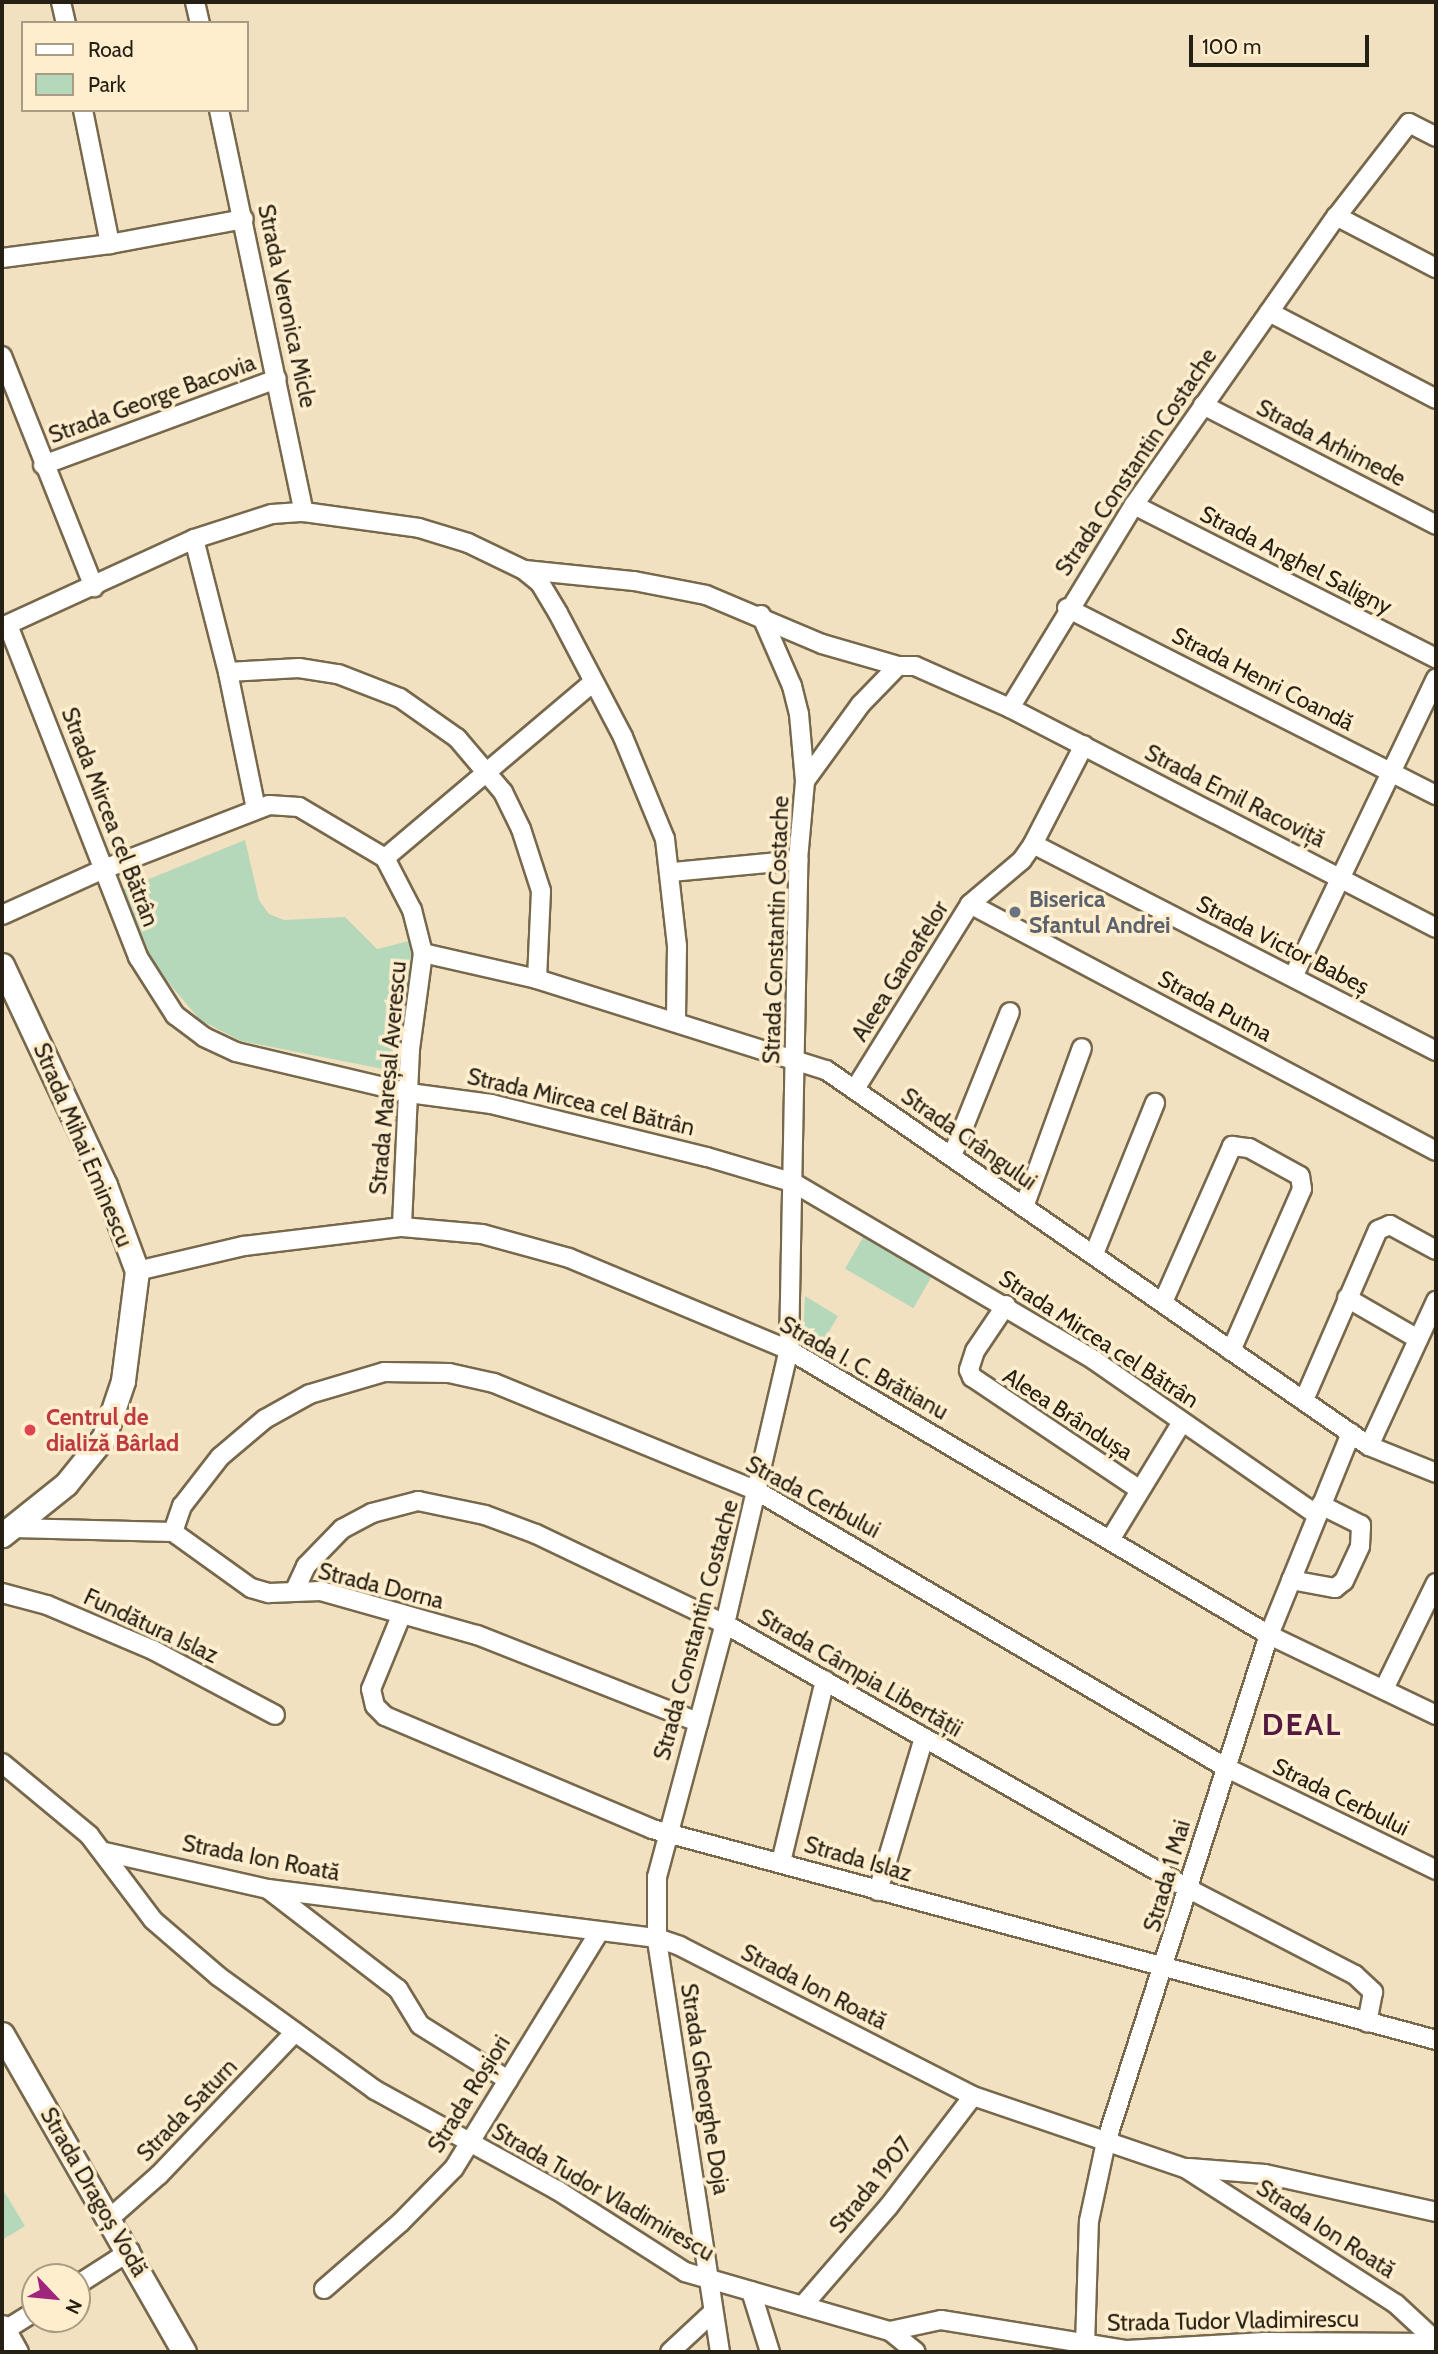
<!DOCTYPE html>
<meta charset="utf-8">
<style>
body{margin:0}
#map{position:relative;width:1438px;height:2354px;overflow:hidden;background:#f1e1c1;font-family:Cabin,sans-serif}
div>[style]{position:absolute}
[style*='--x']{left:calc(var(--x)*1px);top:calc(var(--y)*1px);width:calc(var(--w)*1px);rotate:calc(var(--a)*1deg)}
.green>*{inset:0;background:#b5d8ba;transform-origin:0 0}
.roads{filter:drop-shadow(2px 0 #77684c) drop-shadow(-2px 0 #77684c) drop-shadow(0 2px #77684c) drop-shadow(0 -2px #77684c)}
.minor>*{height:18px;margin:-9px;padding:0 9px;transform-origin:9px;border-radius:9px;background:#fff}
.major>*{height:23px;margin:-11.5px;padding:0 11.5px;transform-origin:11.5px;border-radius:11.5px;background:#fff}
.dots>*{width:19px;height:19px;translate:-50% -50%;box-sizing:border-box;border:4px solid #ffeece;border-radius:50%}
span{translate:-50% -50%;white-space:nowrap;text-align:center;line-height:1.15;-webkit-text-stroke:7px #ffeece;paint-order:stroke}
.street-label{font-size:23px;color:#262014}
.worship-label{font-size:23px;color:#5b616d;font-weight:700}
.left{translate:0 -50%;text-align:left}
.health-label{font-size:23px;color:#be3a42;font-weight:700}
.district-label{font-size:30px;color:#531941;font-weight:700;letter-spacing:2px}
.frame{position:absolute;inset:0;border:4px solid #262014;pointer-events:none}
.legend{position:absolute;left:21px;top:21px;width:228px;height:91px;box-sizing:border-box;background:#ffeece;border:2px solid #a89c84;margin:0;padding:9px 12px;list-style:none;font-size:21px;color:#262014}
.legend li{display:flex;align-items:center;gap:14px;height:35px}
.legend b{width:35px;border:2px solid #a89c84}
.north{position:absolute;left:21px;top:2263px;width:70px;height:70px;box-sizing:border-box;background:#ffeece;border:2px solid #a89c84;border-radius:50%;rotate:116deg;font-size:19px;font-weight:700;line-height:28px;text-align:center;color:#262014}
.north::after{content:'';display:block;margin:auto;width:24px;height:32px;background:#9f257c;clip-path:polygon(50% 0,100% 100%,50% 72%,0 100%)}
.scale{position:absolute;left:1189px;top:35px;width:180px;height:32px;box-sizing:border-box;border:4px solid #262014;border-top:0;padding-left:9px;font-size:21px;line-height:24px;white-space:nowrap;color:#262014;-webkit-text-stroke:5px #ffeece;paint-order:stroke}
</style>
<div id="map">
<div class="green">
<div style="clip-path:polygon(245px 840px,259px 900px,269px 914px,284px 920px,345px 917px,377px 949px,413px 940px,398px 1072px,241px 1041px,200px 1020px,147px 957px,122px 890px)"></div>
<div style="left:865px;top:1234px;width:79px;height:40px;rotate:30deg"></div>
<div style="clip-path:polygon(805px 1296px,838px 1316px,818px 1350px,803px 1341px)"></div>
<div style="clip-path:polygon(2px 2188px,25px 2226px,2px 2240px)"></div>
</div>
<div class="roads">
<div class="minor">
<div style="--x:61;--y:2;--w:22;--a:77"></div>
<div style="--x:195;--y:2;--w:22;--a:77"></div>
<div style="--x:83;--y:110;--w:137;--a:78.6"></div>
<div style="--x:219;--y:110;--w:411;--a:78.1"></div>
<div style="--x:1336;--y:216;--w:113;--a:27.5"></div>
<div style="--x:2;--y:258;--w:109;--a:-7.4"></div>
<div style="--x:110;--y:244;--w:136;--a:-10.6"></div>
<div style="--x:1269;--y:312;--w:188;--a:27.5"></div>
<div style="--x:2;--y:356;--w:249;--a:68.3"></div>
<div style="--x:1203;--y:405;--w:262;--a:27.2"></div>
<div style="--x:43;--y:465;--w:249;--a:-20.2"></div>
<div style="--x:1134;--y:505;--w:339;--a:26.9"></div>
<div style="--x:194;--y:539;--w:137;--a:75.7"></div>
<div style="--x:525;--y:570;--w:110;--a:5.8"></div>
<div style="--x:634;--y:581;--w:73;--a:11"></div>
<div style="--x:706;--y:595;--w:126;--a:22.9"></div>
<div style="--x:822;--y:644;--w:79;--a:16.1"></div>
<div style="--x:1067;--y:608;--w:414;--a:26.9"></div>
<div style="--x:761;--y:615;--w:77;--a:66.4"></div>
<div style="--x:792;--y:686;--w:29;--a:76"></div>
<div style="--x:799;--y:714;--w:67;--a:84.9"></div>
<div style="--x:8;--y:625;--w:357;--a:68.6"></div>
<div style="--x:138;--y:957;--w:69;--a:57.5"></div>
<div style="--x:175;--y:1015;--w:36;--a:37"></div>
<div style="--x:204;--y:1037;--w:35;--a:25"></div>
<div style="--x:236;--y:1052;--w:178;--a:13.3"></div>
<div style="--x:409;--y:1093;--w:83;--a:7.6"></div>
<div style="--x:491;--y:1104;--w:222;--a:13.8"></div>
<div style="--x:707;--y:1157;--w:91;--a:16.6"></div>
<div style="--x:794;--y:1183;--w:348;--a:30.5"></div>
<div style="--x:1094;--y:1360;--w:272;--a:34.8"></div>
<div style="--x:2;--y:627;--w:211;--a:-24.6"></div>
<div style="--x:194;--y:539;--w:82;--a:-17.8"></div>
<div style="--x:272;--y:514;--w:32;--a:-4"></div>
<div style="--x:304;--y:512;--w:116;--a:7.9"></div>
<div style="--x:419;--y:528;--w:51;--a:17"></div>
<div style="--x:468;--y:543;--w:62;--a:25.7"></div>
<div style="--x:524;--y:570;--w:21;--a:39"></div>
<div style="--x:540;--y:583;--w:35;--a:59"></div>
<div style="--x:558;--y:613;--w:140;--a:62.3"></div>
<div style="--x:623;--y:737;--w:110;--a:67.6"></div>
<div style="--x:665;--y:839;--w:108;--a:83.6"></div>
<div style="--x:677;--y:946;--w:74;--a:90.8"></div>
<div style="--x:1010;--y:708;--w:479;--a:27.3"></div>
<div style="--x:256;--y:809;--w:140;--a:-101.6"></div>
<div style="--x:228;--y:672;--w:71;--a:-3.2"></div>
<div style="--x:299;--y:668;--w:39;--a:9"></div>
<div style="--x:338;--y:674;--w:66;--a:21.2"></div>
<div style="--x:400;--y:698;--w:70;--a:35.1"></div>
<div style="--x:457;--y:738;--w:71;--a:49.6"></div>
<div style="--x:503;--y:792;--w:41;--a:64.1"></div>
<div style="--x:521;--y:829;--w:65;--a:72.1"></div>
<div style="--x:541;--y:891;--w:88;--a:92.6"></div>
<div style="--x:1033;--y:844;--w:453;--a:27.2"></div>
<div style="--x:385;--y:858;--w:271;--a:-40.2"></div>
<div style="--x:672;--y:872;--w:127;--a:-5.4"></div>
<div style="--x:970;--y:904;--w:527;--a:27.93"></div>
<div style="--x:2;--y:915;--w:112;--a:-24.3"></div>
<div style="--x:104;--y:869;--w:177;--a:-21.2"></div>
<div style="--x:269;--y:805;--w:30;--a:4"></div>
<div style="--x:299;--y:807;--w:100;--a:30.7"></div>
<div style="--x:385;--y:858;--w:59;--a:62.6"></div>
<div style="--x:412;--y:910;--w:44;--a:75.7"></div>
<div style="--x:423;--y:953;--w:97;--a:97.7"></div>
<div style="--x:410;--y:1049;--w:178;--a:92.6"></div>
<div style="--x:423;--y:953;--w:117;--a:12.8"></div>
<div style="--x:537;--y:979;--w:303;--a:17.5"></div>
<div style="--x:826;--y:1070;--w:660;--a:34.7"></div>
<div style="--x:1369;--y:1446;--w:72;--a:21.9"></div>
<div style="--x:1293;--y:977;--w:331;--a:-64.4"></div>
<div style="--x:855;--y:1089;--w:218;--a:-58.1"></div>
<div style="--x:970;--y:904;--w:68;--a:-40.2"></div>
<div style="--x:1022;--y:860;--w:19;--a:-55"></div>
<div style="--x:1033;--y:844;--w:111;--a:-62.7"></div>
<div style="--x:952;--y:1156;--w:155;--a:-68.1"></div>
<div style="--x:1024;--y:1207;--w:169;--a:-70"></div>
<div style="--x:1094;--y:1254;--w:163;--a:-68"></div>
<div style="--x:137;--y:1271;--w:110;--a:-13.2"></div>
<div style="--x:244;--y:1246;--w:159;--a:-6.9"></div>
<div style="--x:402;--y:1227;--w:80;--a:5"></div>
<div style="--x:482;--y:1234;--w:90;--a:15.4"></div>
<div style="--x:569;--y:1258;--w:238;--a:22.7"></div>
<div style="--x:789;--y:1350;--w:558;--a:30.7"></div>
<div style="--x:1269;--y:1635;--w:185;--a:25.6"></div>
<div style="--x:1347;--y:1298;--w:82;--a:30"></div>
<div style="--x:1163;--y:1302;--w:171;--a:-66.1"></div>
<div style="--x:1232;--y:1146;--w:17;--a:7"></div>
<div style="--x:1249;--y:1148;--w:58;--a:28.8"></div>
<div style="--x:1300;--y:1176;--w:13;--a:81"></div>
<div style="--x:1302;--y:1189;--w:177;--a:113.7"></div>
<div style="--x:1006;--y:1305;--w:55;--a:124"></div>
<div style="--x:975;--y:1351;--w:20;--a:108"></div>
<div style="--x:969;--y:1370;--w:8;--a:67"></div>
<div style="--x:972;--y:1377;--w:202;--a:33.9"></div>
<div style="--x:1304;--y:1400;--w:185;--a:-66.5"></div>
<div style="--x:1378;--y:1230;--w:13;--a:-23"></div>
<div style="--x:1390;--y:1225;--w:52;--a:28.5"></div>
<div style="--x:1369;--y:1446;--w:160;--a:-65.2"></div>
<div style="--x:13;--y:1528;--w:160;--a:1.4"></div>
<div style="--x:173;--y:1532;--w:96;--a:35.7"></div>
<div style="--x:251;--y:1588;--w:19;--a:16"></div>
<div style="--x:269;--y:1593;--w:52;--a:-2.2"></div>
<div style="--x:321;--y:1591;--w:162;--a:15.8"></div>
<div style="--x:477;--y:1635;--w:238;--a:21.5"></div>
<div style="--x:173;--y:1532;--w:28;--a:-71"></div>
<div style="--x:182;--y:1506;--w:62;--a:-52.2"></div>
<div style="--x:220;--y:1457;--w:59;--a:-40.2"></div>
<div style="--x:265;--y:1419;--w:51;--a:-29.1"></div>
<div style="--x:310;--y:1394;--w:77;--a:-16.6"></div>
<div style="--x:384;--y:1372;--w:65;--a:0.9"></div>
<div style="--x:449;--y:1373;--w:46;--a:12.5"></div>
<div style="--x:494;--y:1383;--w:284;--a:22.3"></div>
<div style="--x:757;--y:1491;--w:543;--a:30.53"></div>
<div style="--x:1225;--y:1767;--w:235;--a:26"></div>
<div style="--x:1110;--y:1540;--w:138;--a:-58.6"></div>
<div style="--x:1291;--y:1580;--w:45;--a:10.3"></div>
<div style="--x:1335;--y:1588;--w:11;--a:-38"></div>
<div style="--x:1344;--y:1581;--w:38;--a:-65"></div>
<div style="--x:1360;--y:1546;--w:21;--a:-87"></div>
<div style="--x:1361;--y:1525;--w:45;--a:-153.4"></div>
<div style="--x:294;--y:1592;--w:29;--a:-65"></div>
<div style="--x:306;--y:1566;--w:52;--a:-45.8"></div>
<div style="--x:342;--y:1529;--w:34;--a:-28"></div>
<div style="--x:372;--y:1513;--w:48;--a:-14.6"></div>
<div style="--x:418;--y:1501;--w:68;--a:11.8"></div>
<div style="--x:485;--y:1515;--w:54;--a:20.4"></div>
<div style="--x:536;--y:1534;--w:209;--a:25.5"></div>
<div style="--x:725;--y:1624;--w:534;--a:29.73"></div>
<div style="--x:1189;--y:1889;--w:187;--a:27.4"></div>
<div style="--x:1355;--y:1975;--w:25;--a:43"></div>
<div style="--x:1373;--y:1992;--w:31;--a:101"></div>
<div style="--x:2;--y:1593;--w:47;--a:14.9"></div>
<div style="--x:47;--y:1605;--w:115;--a:23"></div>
<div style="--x:153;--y:1650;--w:138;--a:28"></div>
<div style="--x:401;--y:1616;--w:79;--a:112.3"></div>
<div style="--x:371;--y:1689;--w:17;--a:77"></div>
<div style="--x:375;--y:1706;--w:14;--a:45"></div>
<div style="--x:385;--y:1716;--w:290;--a:22.9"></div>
<div style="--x:652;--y:1829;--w:812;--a:15.06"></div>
<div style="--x:1384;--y:1689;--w:118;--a:-63.9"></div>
<div style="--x:2;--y:1763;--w:113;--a:39.6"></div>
<div style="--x:89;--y:1835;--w:106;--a:53"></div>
<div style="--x:153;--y:1920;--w:86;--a:40.7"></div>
<div style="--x:218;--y:1976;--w:194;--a:36"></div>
<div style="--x:375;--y:2090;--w:208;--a:28.8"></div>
<div style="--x:557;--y:2190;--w:152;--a:32.6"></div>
<div style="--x:685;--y:2272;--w:213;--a:16.1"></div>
<div style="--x:890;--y:2331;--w:52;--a:-12.2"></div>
<div style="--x:941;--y:2320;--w:188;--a:9.2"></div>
<div style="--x:1127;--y:2350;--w:138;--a:-3.3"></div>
<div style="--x:1265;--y:2342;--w:171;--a:0.3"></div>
<div style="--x:105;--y:1852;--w:167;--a:12.8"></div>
<div style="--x:268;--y:1889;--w:392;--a:7.2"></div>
<div style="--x:657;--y:1938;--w:24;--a:19"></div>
<div style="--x:680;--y:1946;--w:329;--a:27.1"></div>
<div style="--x:973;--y:2096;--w:224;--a:18.8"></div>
<div style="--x:1185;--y:2168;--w:251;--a:32.8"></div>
<div style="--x:1396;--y:2304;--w:54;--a:42.8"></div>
<div style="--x:781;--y:1862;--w:187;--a:-76.4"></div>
<div style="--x:268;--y:1889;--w:164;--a:37.6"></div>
<div style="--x:398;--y:1989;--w:42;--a:58.6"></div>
<div style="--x:420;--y:2025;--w:104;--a:32"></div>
<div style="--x:878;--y:1891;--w:160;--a:-73.3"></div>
<div style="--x:1189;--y:2168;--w:76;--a:4.5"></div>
<div style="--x:1265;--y:2174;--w:175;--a:12.5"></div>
<div style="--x:110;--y:2218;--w:65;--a:-41.3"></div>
<div style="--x:159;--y:2175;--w:197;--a:-46.4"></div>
<div style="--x:77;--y:2285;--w:63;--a:-32.7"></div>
<div style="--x:324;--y:2289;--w:101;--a:-41"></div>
<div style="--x:400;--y:2223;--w:77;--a:-45.5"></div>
<div style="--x:454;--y:2168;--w:277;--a:-58.4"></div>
<div style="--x:751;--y:2291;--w:64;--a:72.7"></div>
<div style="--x:805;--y:2303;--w:128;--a:-49.1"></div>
<div style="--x:889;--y:2206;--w:138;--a:-52.6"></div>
<div style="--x:890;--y:2331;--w:33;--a:39"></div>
<div style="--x:2;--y:2332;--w:39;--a:-32"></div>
<div style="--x:1085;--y:2346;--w:125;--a:-88.2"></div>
<div style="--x:1089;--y:2221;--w:81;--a:-77.9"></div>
<div style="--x:1106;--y:2142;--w:533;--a:-72.18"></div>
<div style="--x:1269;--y:1635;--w:218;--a:-67.9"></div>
<div style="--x:670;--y:2352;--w:56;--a:-42.8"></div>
<div style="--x:720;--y:2352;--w:419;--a:-98.7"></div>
<div style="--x:657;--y:1938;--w:61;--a:-90"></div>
<div style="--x:657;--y:1877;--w:262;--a:-75"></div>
<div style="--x:725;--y:1624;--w:281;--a:-76.9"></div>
<div style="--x:789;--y:1350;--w:490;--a:-88.9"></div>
<div style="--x:798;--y:860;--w:79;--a:-84.9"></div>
<div style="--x:805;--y:781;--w:95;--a:-54"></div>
<div style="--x:861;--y:704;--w:53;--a:-45.8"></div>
<div style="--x:898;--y:666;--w:17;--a:0"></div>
<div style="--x:915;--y:666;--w:104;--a:23.9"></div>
<div style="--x:1010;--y:708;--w:238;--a:-58.6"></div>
<div style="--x:1134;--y:505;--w:347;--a:-55"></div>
<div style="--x:1333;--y:221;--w:124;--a:-52.2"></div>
<div style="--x:1409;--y:123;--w:30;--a:27"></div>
</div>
<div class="major">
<div style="--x:2;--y:965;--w:243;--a:64.9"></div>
<div style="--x:105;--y:1185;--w:92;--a:69.6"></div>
<div style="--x:137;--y:1271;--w:111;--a:97.3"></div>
<div style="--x:123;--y:1381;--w:59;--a:108.7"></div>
<div style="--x:104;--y:1437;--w:60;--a:129"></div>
<div style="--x:66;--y:1484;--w:82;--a:141.4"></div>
<div style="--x:2;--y:2034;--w:366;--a:60.2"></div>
<div style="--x:2;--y:2327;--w:29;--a:61"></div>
</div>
</div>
<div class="dots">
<div style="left:1015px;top:912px;background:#6b7280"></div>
<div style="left:30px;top:1430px;background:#e0444e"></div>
</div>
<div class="street-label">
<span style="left:287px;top:306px;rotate:78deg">Strada Veronica Micle</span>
<span style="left:152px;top:399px;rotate:-20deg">Strada George Bacovia</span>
<span style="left:1331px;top:443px;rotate:27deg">Strada Arhimede</span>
<span style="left:1136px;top:462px;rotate:-56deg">Strada Constantin Costache</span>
<span style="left:1296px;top:560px;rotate:27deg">Strada Anghel Saligny</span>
<span style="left:1263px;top:679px;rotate:27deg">Strada Henri Coandă</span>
<span style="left:1235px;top:796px;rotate:27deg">Strada Emil Racoviță</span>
<span style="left:110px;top:817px;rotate:69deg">Strada Mircea cel Bătrân</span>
<span style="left:776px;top:930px;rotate:-88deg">Strada Constantin Costache</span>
<span style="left:1283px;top:945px;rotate:27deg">Strada Victor Babeș</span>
<span style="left:900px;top:971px;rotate:-58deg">Aleea Garoafelor</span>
<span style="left:1215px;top:1006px;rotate:28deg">Strada Putna</span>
<span style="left:388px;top:1078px;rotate:-85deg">Strada Mareșal Averescu</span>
<span style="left:581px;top:1102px;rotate:13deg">Strada Mircea cel Bătrân</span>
<span style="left:969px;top:1139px;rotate:35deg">Strada Crângului</span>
<span style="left:83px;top:1145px;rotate:67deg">Strada Mihai Eminescu</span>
<span style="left:1099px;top:1339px;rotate:33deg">Strada Mircea cel Bătrân</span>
<span style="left:864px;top:1368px;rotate:29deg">Strada I. C. Brătianu</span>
<span style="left:1068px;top:1414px;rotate:33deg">Aleea Brândușa</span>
<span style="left:813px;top:1497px;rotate:28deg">Strada Cerbului</span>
<span style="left:381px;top:1586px;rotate:14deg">Strada Dorna</span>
<span style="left:151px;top:1626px;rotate:25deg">Fundătura Islaz</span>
<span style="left:696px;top:1630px;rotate:-75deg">Strada Constantin Costache</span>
<span style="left:860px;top:1673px;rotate:30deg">Strada Câmpia Libertății</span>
<span style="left:1341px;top:1797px;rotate:26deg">Strada Cerbului</span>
<span style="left:261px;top:1858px;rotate:11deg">Strada Ion Roată</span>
<span style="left:858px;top:1859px;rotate:16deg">Strada Islaz</span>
<span style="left:1167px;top:1876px;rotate:-74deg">Strada 1 Mai</span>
<span style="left:814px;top:1987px;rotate:27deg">Strada Ion Roată</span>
<span style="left:705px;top:2089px;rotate:81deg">Strada Gheorghe Doja</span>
<span style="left:469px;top:2094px;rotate:-58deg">Strada Roșiori</span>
<span style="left:187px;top:2110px;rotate:-46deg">Strada Saturn</span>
<span style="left:871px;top:2185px;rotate:-51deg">Strada 1907</span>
<span style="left:94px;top:2192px;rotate:60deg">Strada Dragoș Vodă</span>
<span style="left:603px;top:2192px;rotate:30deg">Strada Tudor Vladimirescu</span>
<span style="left:1326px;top:2229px;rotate:33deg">Strada Ion Roată</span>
<span style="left:1233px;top:2321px;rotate:-1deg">Strada Tudor Vladimirescu</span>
</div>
<div class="worship-label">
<span class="left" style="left:1029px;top:912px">Biserica<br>Sfantul Andrei</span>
</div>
<div class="health-label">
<span class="left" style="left:46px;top:1430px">Centrul de<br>dializă Bârlad</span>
</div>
<div class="district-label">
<span style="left:1302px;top:1725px">DEAL</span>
</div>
<div class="frame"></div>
<ul class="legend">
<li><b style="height:9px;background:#fff"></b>Road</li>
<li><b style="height:19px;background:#b5d8ba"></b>Park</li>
</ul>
<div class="north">N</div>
<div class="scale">100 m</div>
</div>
